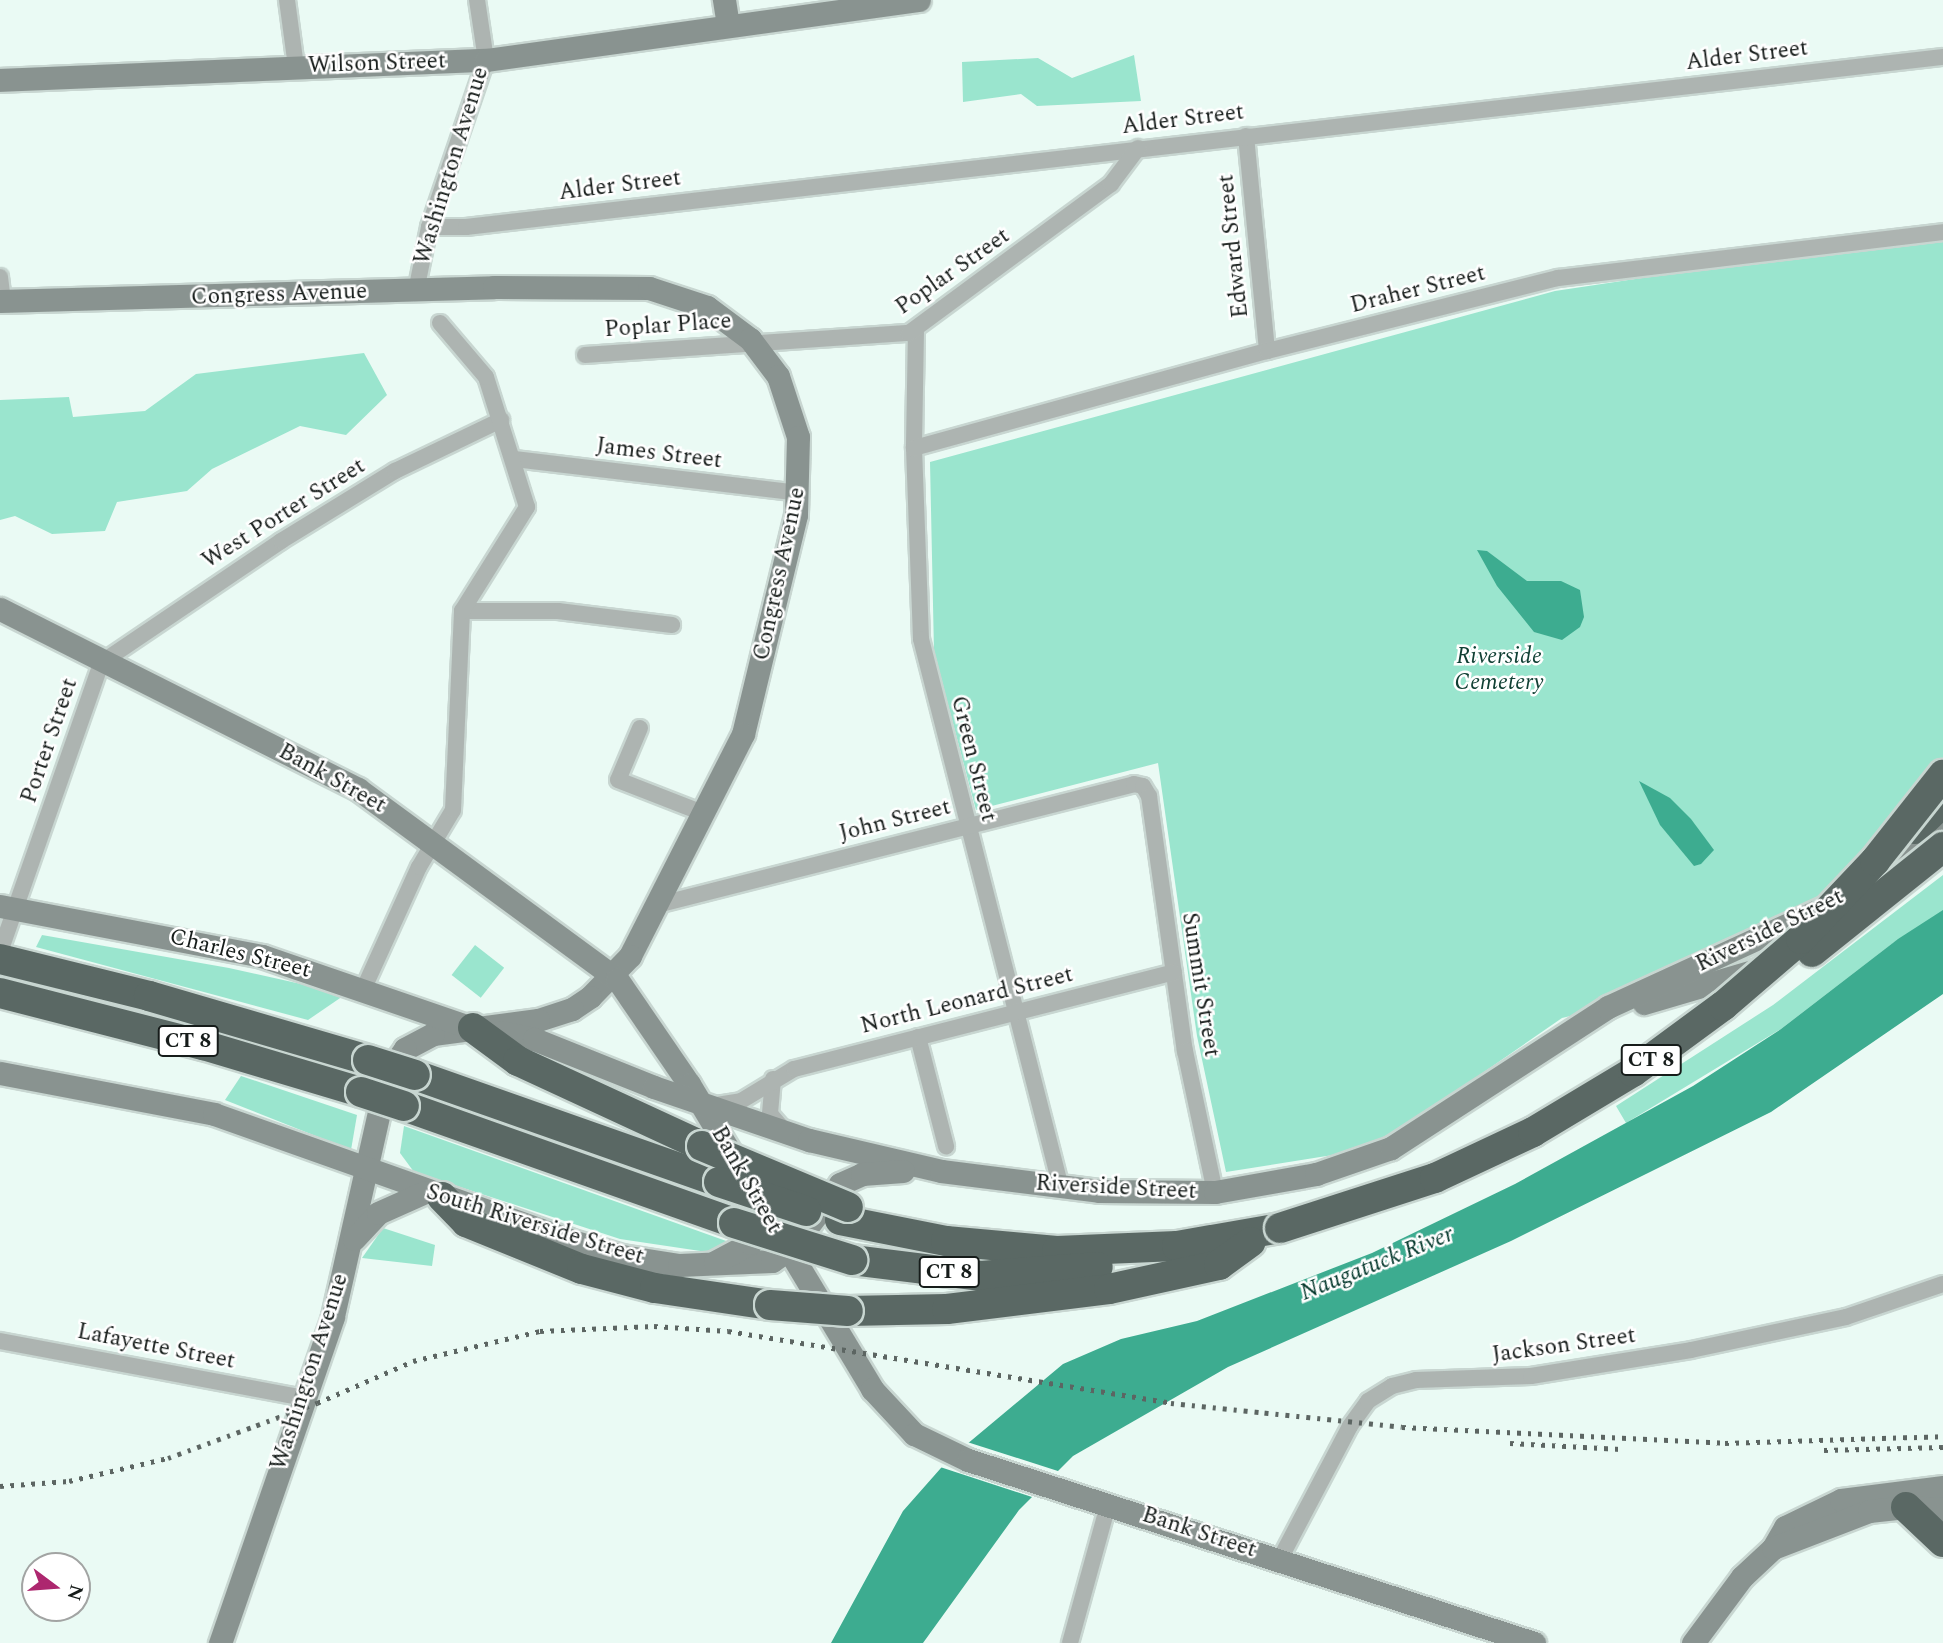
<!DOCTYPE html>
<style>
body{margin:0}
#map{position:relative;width:1943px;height:1643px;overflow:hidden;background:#eafaf4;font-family:Spectral,serif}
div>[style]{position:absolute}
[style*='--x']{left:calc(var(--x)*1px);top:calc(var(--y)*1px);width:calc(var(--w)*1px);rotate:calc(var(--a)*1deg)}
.green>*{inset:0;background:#9ae5ce;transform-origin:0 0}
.water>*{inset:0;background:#3dac90}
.pier>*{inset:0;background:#eafaf4}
.roads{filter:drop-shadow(2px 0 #c8d6d1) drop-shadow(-2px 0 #c8d6d1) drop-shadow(0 2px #c8d6d1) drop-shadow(0 -2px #c8d6d1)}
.street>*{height:16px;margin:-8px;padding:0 8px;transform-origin:8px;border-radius:8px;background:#adb4b1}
.secondary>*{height:23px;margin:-11.5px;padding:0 11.5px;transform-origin:11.5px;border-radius:11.5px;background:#899390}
.highway>*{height:30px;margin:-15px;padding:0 15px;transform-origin:15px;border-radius:15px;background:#5a6864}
.rail>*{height:4.5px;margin-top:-2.25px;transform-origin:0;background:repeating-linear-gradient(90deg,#5c6562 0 3.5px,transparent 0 10.5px)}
.bridges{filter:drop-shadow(2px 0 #c8d6d1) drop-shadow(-2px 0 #c8d6d1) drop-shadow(0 2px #c8d6d1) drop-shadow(0 -2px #c8d6d1)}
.highway-bridge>*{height:30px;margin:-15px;padding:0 15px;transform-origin:15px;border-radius:15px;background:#5a6864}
span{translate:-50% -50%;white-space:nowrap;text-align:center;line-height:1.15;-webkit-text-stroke:5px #fff;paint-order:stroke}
.shield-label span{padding:2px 5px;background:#fff;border:2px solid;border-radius:5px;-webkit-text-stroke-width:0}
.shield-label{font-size:21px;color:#161c1a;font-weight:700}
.street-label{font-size:23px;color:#161c1a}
.park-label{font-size:23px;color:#104034;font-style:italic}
.water-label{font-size:24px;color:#04382c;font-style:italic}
.north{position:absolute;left:21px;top:1552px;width:70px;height:70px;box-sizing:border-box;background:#fff;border:2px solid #a2a4a3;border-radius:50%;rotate:106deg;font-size:19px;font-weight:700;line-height:28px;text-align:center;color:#161c1a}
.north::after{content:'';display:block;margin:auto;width:24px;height:32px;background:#ad276f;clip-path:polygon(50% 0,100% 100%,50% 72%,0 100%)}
</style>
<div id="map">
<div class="green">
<div style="clip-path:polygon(1134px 55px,1141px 101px,1037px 106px,1021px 94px,963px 102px,962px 62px,1038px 58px,1072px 78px)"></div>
<div style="clip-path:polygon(1943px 233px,1943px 775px,1812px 920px,1608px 1007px,1562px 1018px,1390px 1137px,1339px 1154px,1226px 1172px,1197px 1036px,1158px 763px,976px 810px,934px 652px,930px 462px,1555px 291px)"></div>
<div style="clip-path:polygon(364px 353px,387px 395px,346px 435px,300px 426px,212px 469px,187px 491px,117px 502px,105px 531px,52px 534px,15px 516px,0 520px,0 400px,69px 397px,73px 417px,145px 411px,196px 374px)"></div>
<div style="clip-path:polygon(1943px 875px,1943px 911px,1893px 943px,1781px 1029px,1626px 1123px,1616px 1106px,1773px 1005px)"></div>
<div style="clip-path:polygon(42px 935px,229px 968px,346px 994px,308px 1020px,36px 947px)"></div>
<div style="left:475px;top:945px;width:37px;height:38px;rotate:38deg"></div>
<div style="clip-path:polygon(241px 1076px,357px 1115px,351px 1150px,225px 1100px)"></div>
<div style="clip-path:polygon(404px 1126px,729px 1242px,707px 1252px,620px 1239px,414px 1172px,400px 1153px)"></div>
<div style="clip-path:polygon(383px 1228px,435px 1245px,432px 1266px,362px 1258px)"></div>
</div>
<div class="water">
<div style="clip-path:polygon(1477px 550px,1487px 551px,1527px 581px,1561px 581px,1580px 590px,1584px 617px,1580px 627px,1562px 640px,1534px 632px,1497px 586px)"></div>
<div style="clip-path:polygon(1639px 781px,1670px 798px,1691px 819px,1714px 850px,1701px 864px,1694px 866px,1660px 825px)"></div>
<div style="clip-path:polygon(1943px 910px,1943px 994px,1771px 1112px,1511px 1241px,1228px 1367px,1073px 1456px,1019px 1510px,923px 1643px,831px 1643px,903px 1511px,948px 1460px,1063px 1364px,1121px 1339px,1197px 1321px,1372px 1253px,1515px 1184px,1693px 1086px,1781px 1029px,1898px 939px)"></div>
</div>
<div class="pier">
<div style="clip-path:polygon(964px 1441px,1061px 1472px,1035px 1498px,937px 1466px)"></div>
</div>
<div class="roads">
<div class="street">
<div style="--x:287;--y:0;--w:68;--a:82.3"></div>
<div style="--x:1246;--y:136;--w:216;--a:84.4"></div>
<div style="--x:429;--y:227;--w:37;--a:0"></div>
<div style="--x:466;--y:227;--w:1487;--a:-6.57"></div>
<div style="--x:0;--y:277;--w:24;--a:83"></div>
<div style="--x:416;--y:291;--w:65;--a:-78.5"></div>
<div style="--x:429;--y:227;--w:176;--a:-71.2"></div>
<div style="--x:486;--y:60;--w:61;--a:-98.5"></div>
<div style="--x:916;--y:330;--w:118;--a:91"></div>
<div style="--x:914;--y:448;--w:191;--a:87.9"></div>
<div style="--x:921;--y:639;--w:567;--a:75.69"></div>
<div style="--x:585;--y:355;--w:325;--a:-3.9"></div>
<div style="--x:909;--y:333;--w:251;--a:-36.4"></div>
<div style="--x:1111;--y:184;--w:45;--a:-53.1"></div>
<div style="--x:914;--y:448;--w:366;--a:-15.4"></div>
<div style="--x:1267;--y:351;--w:300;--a:-14.1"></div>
<div style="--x:1558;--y:278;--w:388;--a:-6.8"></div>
<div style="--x:514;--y:459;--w:287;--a:6.8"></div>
<div style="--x:462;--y:611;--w:96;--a:0"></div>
<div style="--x:558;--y:611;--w:115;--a:7"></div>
<div style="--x:640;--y:728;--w:56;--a:112.9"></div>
<div style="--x:618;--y:780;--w:93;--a:21.3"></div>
<div style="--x:657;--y:905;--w:492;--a:-14.2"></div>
<div style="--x:1134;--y:784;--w:9;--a:13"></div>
<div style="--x:1143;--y:786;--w:12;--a:59"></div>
<div style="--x:1149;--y:796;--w:258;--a:82"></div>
<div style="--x:1185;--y:1051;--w:144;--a:78"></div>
<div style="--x:0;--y:952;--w:306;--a:-70.7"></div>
<div style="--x:101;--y:663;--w:217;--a:-34.1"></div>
<div style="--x:281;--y:541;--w:134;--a:-31.6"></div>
<div style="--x:395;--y:471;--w:118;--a:-25.7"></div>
<div style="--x:364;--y:988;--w:133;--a:-65.6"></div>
<div style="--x:419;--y:867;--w:66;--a:-59.2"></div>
<div style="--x:453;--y:810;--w:199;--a:-87.4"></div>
<div style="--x:462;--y:611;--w:123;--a:-58"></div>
<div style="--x:527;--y:507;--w:136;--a:-107.5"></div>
<div style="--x:486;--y:377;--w:71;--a:-130.4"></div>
<div style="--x:918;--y:1037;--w:113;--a:75.6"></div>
<div style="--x:773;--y:1079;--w:35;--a:95"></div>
<div style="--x:770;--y:1114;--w:21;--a:49"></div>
<div style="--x:717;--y:1105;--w:24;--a:-9"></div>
<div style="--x:741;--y:1101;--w:62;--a:-31.1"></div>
<div style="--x:794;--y:1069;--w:392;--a:-14.3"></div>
<div style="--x:0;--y:1341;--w:309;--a:10.6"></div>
<div style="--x:1280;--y:1559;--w:150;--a:-62.2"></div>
<div style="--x:1350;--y:1426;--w:31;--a:-54"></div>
<div style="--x:1368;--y:1401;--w:28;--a:-32"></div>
<div style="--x:1392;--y:1386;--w:25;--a:-14"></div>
<div style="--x:1416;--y:1380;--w:115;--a:-2"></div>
<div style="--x:1531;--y:1376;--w:162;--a:-9.2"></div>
<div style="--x:1691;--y:1350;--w:158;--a:-12"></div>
<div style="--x:1846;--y:1317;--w:102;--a:-18.8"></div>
<div style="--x:1070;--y:1643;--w:143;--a:-74.6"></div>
</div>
<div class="secondary">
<div style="--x:724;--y:0;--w:24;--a:81"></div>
<div style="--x:0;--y:80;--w:486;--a:-2.4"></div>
<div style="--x:486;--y:60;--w:437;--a:-7.9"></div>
<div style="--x:0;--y:301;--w:494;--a:-1.6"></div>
<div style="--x:494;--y:287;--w:155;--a:0.4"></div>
<div style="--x:649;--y:288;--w:61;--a:18.1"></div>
<div style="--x:707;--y:307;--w:54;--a:36.7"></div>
<div style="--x:750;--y:339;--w:46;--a:52.9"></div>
<div style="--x:778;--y:376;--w:64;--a:71.8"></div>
<div style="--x:798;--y:437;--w:78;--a:91.5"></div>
<div style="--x:796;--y:515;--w:225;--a:103.6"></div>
<div style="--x:743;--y:734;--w:249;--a:117"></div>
<div style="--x:630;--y:956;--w:57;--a:134.3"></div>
<div style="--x:590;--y:997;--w:22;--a:146"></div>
<div style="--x:572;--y:1009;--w:36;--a:162"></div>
<div style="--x:538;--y:1020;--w:106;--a:172.4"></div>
<div style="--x:433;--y:1034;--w:32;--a:152"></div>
<div style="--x:405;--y:1049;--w:29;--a:126"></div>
<div style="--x:388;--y:1072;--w:251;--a:102.7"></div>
<div style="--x:333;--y:1317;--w:345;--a:109.1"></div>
<div style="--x:0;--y:609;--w:401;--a:26.7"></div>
<div style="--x:358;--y:789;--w:321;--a:36.3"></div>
<div style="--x:617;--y:979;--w:127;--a:55.6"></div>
<div style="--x:689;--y:1084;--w:356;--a:59"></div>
<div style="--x:872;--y:1389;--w:62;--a:47"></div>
<div style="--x:914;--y:1434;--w:60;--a:25.7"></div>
<div style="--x:968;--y:1460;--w:595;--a:17.92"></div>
<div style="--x:1871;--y:878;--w:89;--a:-38.2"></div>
<div style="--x:0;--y:906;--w:267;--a:10.8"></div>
<div style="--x:262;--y:956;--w:217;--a:18.9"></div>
<div style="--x:1644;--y:1003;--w:124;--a:-16.4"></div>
<div style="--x:501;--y:1032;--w:34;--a:12"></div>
<div style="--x:534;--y:1039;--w:129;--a:21.8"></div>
<div style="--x:654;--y:1087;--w:164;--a:18.9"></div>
<div style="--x:809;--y:1140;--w:136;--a:13.2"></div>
<div style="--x:941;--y:1171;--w:159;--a:7.2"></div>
<div style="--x:1099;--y:1191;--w:116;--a:0.5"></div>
<div style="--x:1215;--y:1192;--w:103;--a:-10.1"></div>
<div style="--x:1316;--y:1174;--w:79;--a:-19.1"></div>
<div style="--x:1391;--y:1148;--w:259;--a:-33"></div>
<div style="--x:1608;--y:1007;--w:239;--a:-24.7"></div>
<div style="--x:0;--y:1073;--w:218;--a:10.8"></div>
<div style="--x:214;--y:1114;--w:377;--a:19.5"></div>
<div style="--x:569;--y:1240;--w:55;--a:16.8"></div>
<div style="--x:622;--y:1256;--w:58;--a:9"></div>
<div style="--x:679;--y:1265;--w:93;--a:-2.5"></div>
<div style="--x:772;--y:1261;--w:24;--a:-35"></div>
<div style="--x:792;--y:1247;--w:79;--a:-52.7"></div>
<div style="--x:840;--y:1184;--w:24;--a:-24"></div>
<div style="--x:862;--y:1174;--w:41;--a:-4.2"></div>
<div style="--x:354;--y:1239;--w:35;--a:-47"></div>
<div style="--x:378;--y:1213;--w:51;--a:-24.1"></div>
<div style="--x:715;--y:1262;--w:40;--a:-28"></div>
<div style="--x:750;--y:1243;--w:30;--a:-73"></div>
<div style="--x:1773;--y:1548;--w:24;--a:-60"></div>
<div style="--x:1785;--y:1527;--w:62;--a:-25.7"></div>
<div style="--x:1841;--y:1500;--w:103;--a:-7.3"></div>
<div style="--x:1693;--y:1643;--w:82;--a:-53.4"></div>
<div style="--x:1742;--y:1577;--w:42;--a:-43.1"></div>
<div style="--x:1773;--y:1548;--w:103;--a:-21.1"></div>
<div style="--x:1869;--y:1511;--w:37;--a:-6"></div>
<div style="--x:1906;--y:1507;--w:37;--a:3"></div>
</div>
<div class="highway">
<div style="--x:1915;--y:829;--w:39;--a:-44"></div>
<div style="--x:0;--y:959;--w:154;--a:13.9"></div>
<div style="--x:149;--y:996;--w:228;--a:16.3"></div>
<div style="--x:0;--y:993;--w:210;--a:14.4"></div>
<div style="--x:203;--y:1045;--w:165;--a:16.6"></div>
<div style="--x:473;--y:1028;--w:56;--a:36.3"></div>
<div style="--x:518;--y:1061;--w:203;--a:24.8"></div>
<div style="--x:415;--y:1075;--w:322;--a:19.4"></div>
<div style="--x:404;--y:1106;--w:350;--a:19.5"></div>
<div style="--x:442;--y:1197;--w:35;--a:46"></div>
<div style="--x:466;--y:1222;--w:125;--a:22.1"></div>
<div style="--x:582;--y:1269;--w:75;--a:14.6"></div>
<div style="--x:655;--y:1288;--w:116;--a:8.4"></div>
<div style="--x:840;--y:1220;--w:108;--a:11.2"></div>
<div style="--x:946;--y:1241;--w:111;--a:5.1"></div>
<div style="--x:1057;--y:1251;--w:120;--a:-2.4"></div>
<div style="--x:1177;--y:1246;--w:105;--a:-9.9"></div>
<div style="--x:852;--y:1260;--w:129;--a:7.1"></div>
<div style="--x:980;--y:1276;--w:118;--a:-4.4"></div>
<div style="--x:848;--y:1311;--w:99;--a:-1.2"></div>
<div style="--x:947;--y:1309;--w:163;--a:-7"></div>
<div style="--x:1109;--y:1289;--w:113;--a:-12.3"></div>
<div style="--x:1219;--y:1265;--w:39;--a:-36"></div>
<div style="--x:1906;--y:1507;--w:51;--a:43.4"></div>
</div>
</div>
<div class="rail">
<div style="--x:1510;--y:1443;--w:111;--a:3.1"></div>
<div style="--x:1824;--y:1450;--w:119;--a:-1.4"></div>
<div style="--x:0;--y:1486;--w:69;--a:-4.1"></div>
<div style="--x:69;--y:1481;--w:102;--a:-13.1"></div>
<div style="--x:168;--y:1458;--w:159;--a:-20.3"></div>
<div style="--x:317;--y:1403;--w:105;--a:-23.6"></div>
<div style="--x:413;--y:1361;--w:130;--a:-13.3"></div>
<div style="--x:540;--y:1331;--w:114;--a:-2.5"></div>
<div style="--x:654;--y:1326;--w:74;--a:3.9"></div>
<div style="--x:728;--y:1331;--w:449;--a:9.2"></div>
<div style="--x:1171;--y:1403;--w:232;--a:5.9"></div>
<div style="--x:1402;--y:1427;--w:323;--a:2.8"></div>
<div style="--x:1725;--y:1443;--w:218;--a:-1.8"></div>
</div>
<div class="bridges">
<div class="highway-bridge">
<div style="--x:1812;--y:952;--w:168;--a:-38.7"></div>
<div style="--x:368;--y:1060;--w:49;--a:17.7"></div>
<div style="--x:361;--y:1092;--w:45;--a:18"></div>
<div style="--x:702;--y:1146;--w:158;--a:22.7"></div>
<div style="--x:719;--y:1182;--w:92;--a:18.4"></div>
<div style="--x:734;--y:1223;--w:124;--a:17.4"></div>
<div style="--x:1280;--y:1228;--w:163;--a:-17.9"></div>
<div style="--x:1435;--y:1178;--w:108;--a:-25.1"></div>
<div style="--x:1533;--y:1132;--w:117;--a:-31"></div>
<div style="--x:1633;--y:1072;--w:112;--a:-36.3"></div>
<div style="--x:1723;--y:1006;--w:103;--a:-40.7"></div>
<div style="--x:1801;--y:939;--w:108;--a:-46.5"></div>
<div style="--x:1875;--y:861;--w:110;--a:-51.7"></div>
<div style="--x:770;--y:1305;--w:78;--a:4.4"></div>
</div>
</div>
<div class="shield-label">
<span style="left:188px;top:1041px">CT 8</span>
<span style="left:1651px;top:1060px">CT 8</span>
<span style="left:949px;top:1272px">CT 8</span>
</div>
<div class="street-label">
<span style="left:1747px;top:56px;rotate:-7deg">Alder Street</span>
<span style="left:377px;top:64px;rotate:-2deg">Wilson Street</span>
<span style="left:1183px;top:120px;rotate:-7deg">Alder Street</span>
<span style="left:452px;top:166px;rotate:-73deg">Washington Avenue</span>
<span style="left:620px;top:186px;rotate:-7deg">Alder Street</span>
<span style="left:1234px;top:246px;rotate:-96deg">Edward Street</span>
<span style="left:953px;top:272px;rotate:-35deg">Poplar Street</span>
<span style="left:1418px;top:290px;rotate:-14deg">Draher Street</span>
<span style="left:279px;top:295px;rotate:-2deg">Congress Avenue</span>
<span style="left:668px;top:326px;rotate:-4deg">Poplar Place</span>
<span style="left:659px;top:454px;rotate:7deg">James Street</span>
<span style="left:284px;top:514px;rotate:-32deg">West Porter Street</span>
<span style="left:780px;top:574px;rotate:-78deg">Congress Avenue</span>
<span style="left:50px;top:741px;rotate:-71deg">Porter Street</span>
<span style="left:973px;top:759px;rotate:76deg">Green Street</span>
<span style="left:332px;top:779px;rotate:29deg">Bank Street</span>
<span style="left:895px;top:821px;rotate:-14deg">John Street</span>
<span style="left:1770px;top:931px;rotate:-26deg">Riverside Street</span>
<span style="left:240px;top:954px;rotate:14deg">Charles Street</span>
<span style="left:1200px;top:985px;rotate:81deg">Summit Street</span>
<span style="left:967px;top:1001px;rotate:-14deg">North Leonard Street</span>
<span style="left:746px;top:1180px;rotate:60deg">Bank Street</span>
<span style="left:1116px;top:1188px;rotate:3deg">Riverside Street</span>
<span style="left:535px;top:1225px;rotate:17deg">South Riverside Street</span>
<span style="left:1564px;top:1346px;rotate:-8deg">Jackson Street</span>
<span style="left:156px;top:1347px;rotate:11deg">Lafayette Street</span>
<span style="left:310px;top:1372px;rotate:-72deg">Washington Avenue</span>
<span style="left:1199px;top:1533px;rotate:18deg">Bank Street</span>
</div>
<div class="park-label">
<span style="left:1499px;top:670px">Riverside<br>Cemetery</span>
</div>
<div class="water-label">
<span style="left:1377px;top:1264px;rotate:-22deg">Naugatuck River</span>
</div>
<div class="north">N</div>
</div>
